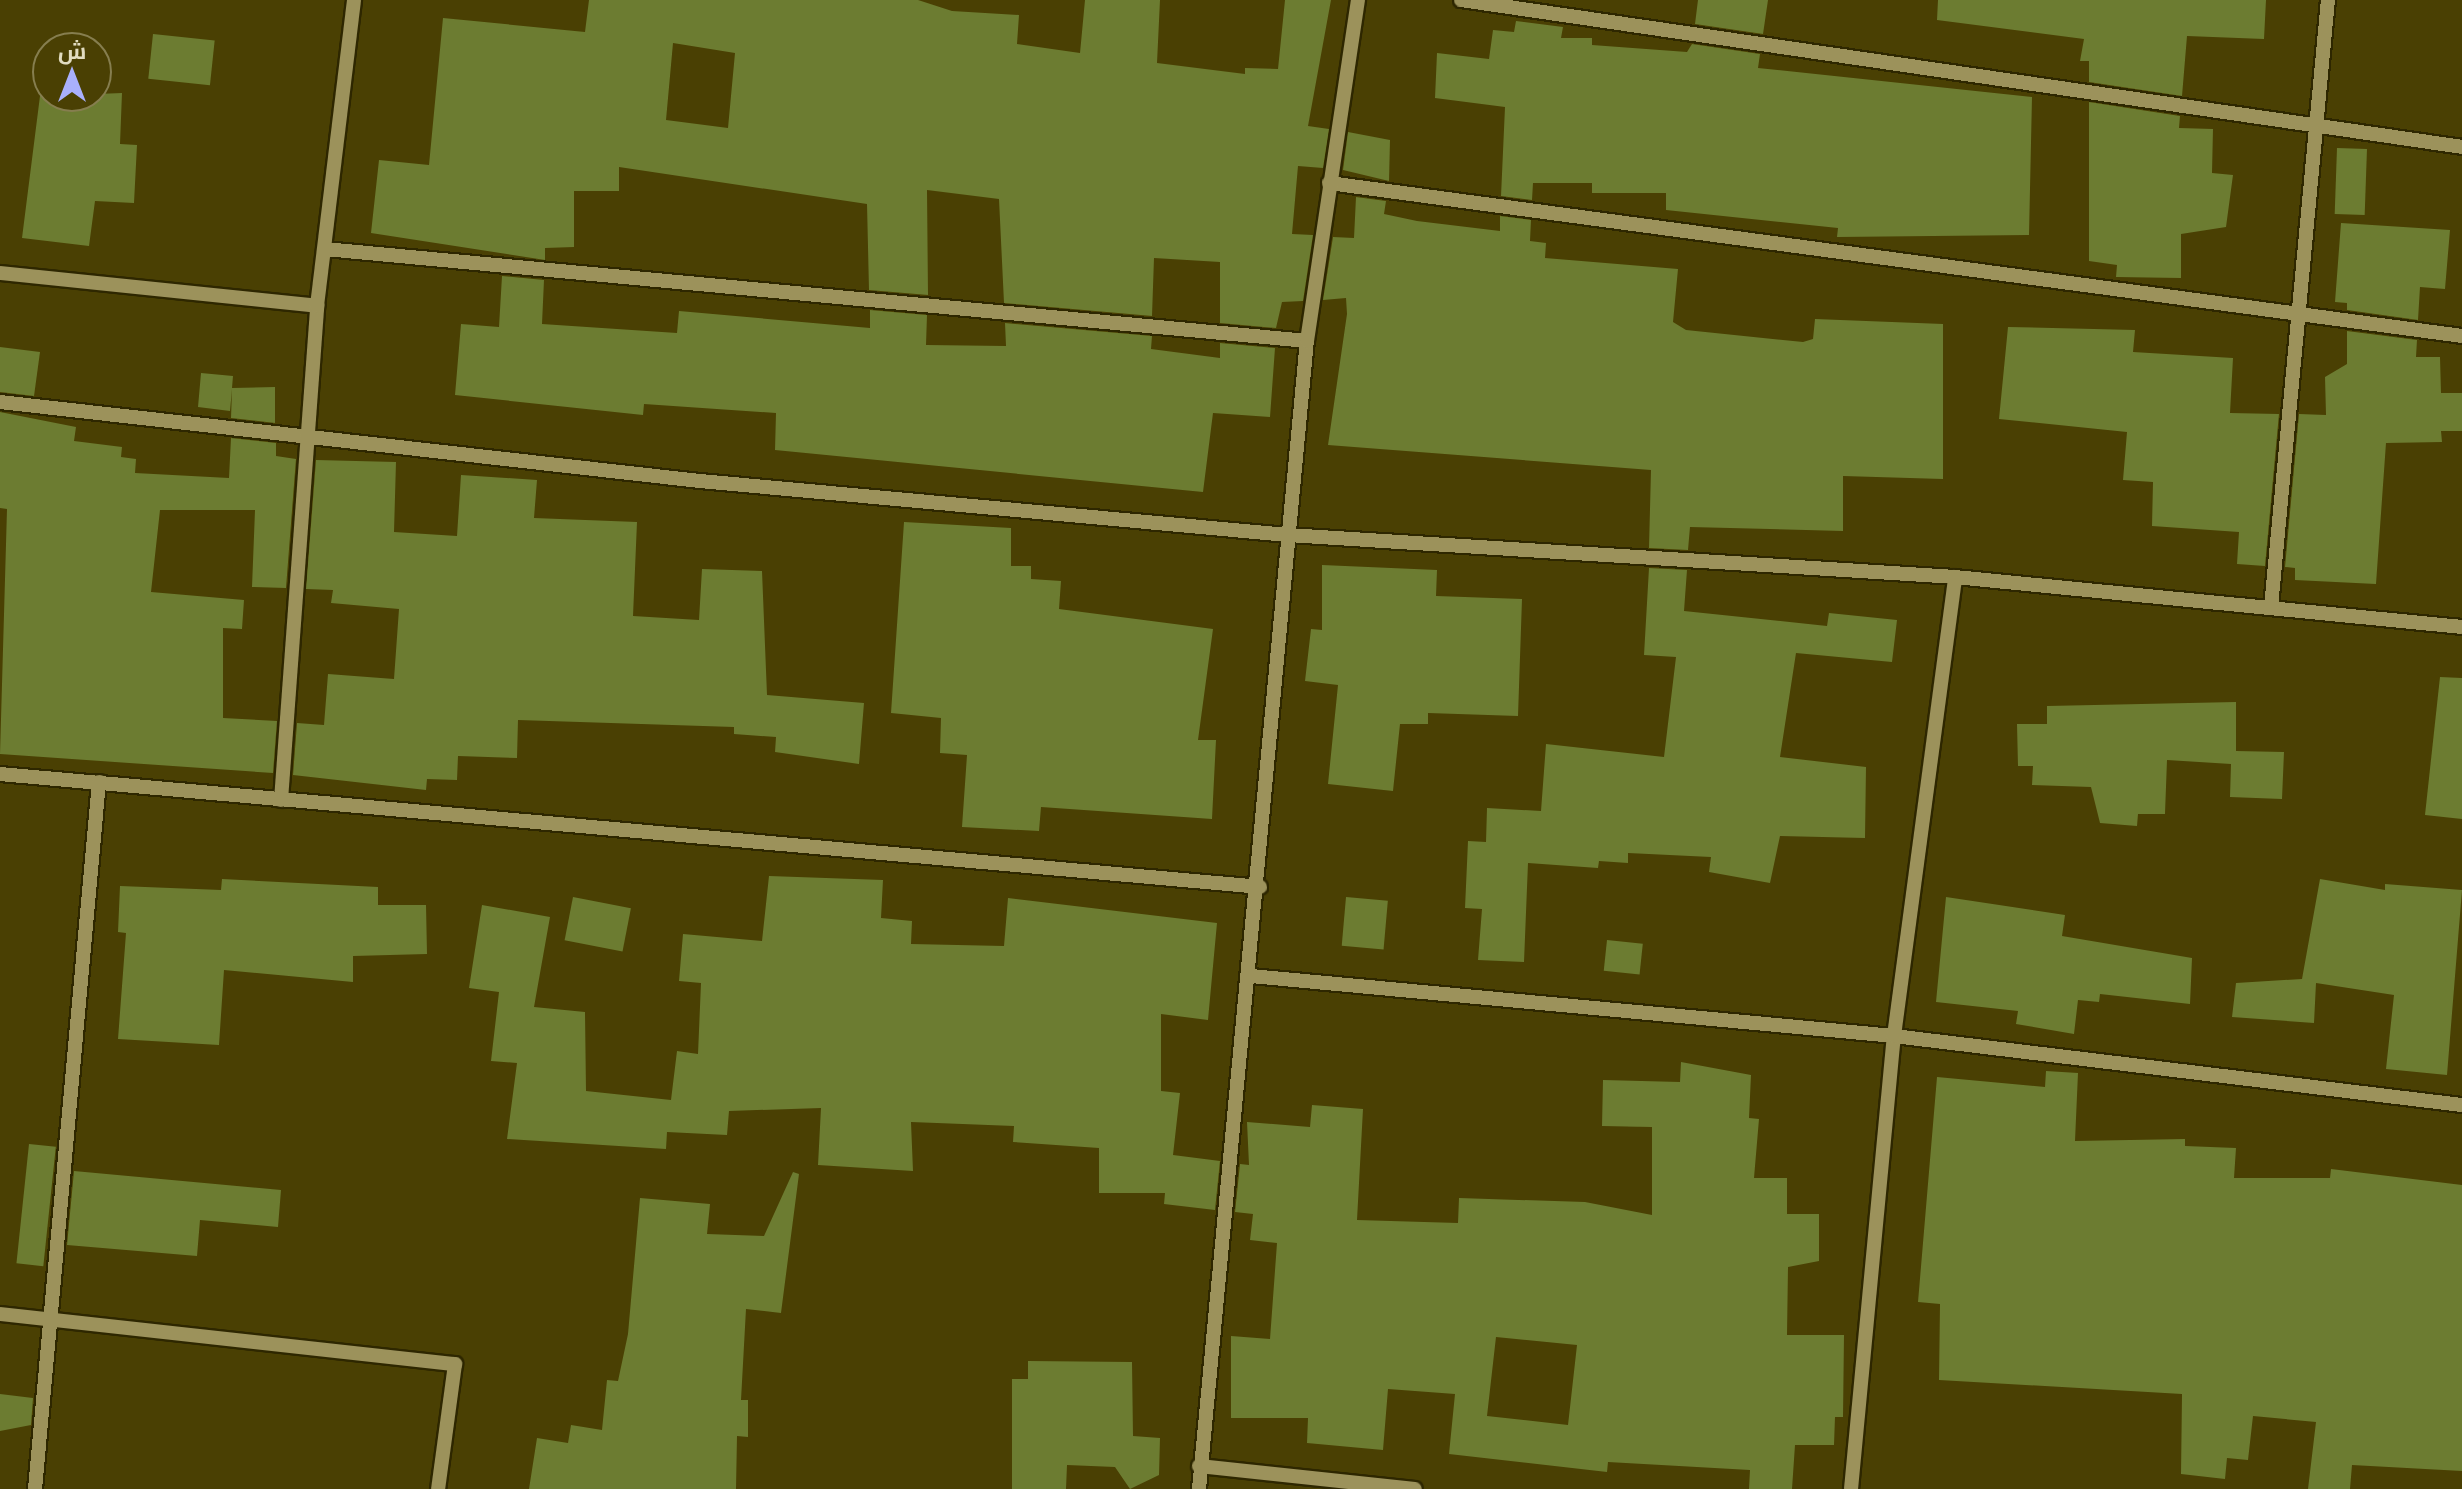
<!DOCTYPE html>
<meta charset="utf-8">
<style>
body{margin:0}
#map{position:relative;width:2462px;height:1489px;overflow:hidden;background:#4a4003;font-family:"Playfair Display",Cairo,serif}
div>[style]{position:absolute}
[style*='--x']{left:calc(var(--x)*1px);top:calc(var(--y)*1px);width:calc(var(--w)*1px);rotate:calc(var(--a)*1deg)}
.building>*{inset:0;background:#6c7c31;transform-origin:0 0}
.roads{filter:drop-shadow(2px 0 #2e2700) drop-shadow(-2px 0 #2e2700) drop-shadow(0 2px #2e2700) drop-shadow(0 -2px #2e2700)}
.minor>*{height:14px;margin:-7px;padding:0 7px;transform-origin:7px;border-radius:7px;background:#9c925b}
span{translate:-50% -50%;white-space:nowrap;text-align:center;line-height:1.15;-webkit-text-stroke:7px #4a4003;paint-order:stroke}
.north{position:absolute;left:32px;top:32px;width:80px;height:80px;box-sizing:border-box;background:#4a4003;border:2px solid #867e4f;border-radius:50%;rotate:0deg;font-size:22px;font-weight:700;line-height:32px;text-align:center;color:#e1dcc0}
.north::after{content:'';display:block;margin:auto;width:28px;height:36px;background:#a9b0fc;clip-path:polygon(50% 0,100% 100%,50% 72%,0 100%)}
</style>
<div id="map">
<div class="building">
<div style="clip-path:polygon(evenodd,589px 0,918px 0,952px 11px,1019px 15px,1017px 44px,1080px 53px,1085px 0,1160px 0,1157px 63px,1245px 74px,1245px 68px,1278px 69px,1285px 0,1331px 0,1308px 126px,1329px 129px,1323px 168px,1298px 166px,1292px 234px,1313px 235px,1303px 301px,1282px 302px,1276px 328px,1220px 323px,1220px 262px,1154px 258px,1152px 316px,1004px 303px,999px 199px,927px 190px,928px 295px,869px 290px,867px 204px,619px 167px,619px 191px,574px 191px,574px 247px,545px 248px,545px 260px,371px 233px,379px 160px,429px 165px,443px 18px,585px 32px,589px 0,673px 43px,735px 53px,728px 128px,666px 120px,673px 43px)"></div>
<div style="clip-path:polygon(1698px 0,1768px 0,1763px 34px,1695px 24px)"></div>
<div style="clip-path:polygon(1938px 0,2266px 0,2264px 39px,2187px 36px,2182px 96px,2089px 82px,2089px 61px,2080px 61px,2084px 39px,1937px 20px)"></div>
<div style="clip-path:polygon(1516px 21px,1563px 27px,1561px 38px,1592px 38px,1592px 45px,1687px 52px,1692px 44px,1760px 54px,1758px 68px,2032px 97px,2029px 235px,1837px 237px,1838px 228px,1666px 210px,1666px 193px,1592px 193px,1592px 183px,1533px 183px,1532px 200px,1501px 196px,1505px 107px,1435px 98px,1437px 53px,1489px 59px,1493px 30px,1514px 32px)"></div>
<div style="left:153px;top:34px;width:62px;height:45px;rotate:6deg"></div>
<div style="clip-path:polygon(47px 88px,48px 96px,122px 93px,120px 144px,137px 145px,134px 203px,95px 201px,89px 246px,22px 238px,40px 96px,47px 96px)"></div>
<div style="clip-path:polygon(2089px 102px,2180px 116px,2179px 128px,2213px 129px,2212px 173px,2233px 175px,2226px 227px,2181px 234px,2181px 278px,2116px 277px,2117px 265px,2089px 261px)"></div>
<div style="clip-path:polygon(1348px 132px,1390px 140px,1389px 181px,1343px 170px)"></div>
<div style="left:2337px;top:148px;width:30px;height:66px;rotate:2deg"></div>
<div style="clip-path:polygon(1356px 197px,1386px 201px,1384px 214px,1417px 221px,1500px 231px,1500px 216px,1531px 220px,1530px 241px,1546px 243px,1545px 258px,1678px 269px,1673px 322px,1686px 330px,1803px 342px,1813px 339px,1815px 319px,1943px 324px,1943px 479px,1843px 476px,1843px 531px,1690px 527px,1688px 550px,1649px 548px,1651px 470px,1328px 445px,1347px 314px,1346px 298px,1323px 300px,1333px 237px,1354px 238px)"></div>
<div style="clip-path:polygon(2341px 223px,2450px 230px,2445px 289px,2420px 287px,2418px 320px,2347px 310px,2347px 303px,2335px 302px)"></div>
<div style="clip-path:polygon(502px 276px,544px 280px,542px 324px,677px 333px,679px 311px,870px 328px,870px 310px,927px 315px,926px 345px,1006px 346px,1005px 323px,1152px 336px,1151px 349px,1220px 358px,1220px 343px,1275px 348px,1270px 417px,1213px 413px,1203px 492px,775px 450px,776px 413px,644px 404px,643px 415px,455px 395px,461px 324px,499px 327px)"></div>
<div style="clip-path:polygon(2008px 327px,2135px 330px,2133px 352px,2233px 358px,2230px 413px,2279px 414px,2265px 566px,2237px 564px,2239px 532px,2152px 526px,2153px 482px,2123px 480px,2127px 432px,1999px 419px)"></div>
<div style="clip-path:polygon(2347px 331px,2417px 340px,2416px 357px,2440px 357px,2441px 393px,2462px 393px,2462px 431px,2441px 431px,2442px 442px,2386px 443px,2376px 584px,2295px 580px,2295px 568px,2285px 567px,2299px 414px,2326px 415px,2325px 377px,2347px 364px)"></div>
<div style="clip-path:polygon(0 347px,40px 352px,34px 396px,0 392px)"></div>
<div style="clip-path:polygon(201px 373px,233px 376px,232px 388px,275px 387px,275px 423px,231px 418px,232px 389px,230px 411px,198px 407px)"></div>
<div style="clip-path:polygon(0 412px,76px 427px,74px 441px,122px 447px,121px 457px,136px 459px,135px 473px,229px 478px,231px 438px,276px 443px,276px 456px,296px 459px,286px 588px,252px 587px,255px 510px,160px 510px,151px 592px,244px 600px,242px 629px,223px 628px,223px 718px,277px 721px,273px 773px,0 754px,7px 509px,0 508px)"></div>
<div style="clip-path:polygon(316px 460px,396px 462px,394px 532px,457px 536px,461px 475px,537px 480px,534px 518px,637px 522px,633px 616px,699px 620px,702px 569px,762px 571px,767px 695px,864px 703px,859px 764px,775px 752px,776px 737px,734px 734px,734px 727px,518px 720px,517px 758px,458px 756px,457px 780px,427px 779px,426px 790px,293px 775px,297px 723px,324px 725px,328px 674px,394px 679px,399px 609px,331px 603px,333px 590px,306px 589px)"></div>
<div style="clip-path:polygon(904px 522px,1011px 528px,1011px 566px,1031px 566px,1031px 579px,1061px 581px,1059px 609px,1213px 629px,1198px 740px,1216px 740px,1212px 819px,1041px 807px,1039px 831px,962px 827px,967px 755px,940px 753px,941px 718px,891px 713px)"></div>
<div style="clip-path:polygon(1322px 565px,1437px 570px,1436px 596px,1522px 599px,1518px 716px,1428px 713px,1428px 724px,1400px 724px,1393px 791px,1328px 784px,1338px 685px,1305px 681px,1311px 629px,1322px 630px)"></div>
<div style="clip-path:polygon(1649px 568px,1687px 570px,1684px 611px,1827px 626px,1829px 613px,1897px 620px,1892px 662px,1796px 653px,1780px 757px,1866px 767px,1865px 838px,1780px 836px,1770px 883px,1709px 872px,1711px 857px,1628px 853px,1628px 863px,1599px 861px,1598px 868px,1528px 863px,1524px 962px,1478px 960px,1482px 909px,1465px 908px,1468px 841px,1486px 842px,1487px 808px,1541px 811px,1546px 744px,1664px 757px,1676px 657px,1644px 655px)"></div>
<div style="clip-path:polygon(2440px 677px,2462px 678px,2462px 819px,2425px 815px)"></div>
<div style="clip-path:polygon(2236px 702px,2236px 751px,2284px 752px,2282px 799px,2230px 797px,2231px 764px,2167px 760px,2165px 814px,2138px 814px,2137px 826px,2100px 823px,2091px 787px,2032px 785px,2033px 766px,2018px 766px,2017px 724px,2047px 724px,2047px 706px)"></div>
<div style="clip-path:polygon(769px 876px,883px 880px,881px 918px,912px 921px,911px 944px,1004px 946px,1008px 898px,1217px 923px,1208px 1020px,1161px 1014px,1161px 1091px,1180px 1093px,1173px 1155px,1220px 1161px,1215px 1210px,1164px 1204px,1165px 1193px,1099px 1193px,1099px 1148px,1013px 1142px,1014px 1126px,911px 1122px,913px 1171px,818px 1165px,821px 1108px,729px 1111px,727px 1135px,667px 1132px,666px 1149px,507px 1139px,517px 1063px,491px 1061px,499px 992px,469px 988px,482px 905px,550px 917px,534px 1007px,585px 1012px,586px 1091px,671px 1100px,677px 1051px,698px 1054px,701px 983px,679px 981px,683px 934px,762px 941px)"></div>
<div style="clip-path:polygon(222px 879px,378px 887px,378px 905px,426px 905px,427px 954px,353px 956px,353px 982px,224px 970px,219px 1045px,118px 1039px,126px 933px,118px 932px,120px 886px,221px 890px)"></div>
<div style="clip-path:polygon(2320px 879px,2385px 890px,2385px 884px,2462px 890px,2447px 1075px,2386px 1069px,2394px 995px,2316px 983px,2314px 1023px,2232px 1017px,2236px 983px,2302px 979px)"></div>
<div style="left:573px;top:897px;width:59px;height:44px;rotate:11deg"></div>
<div style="left:1346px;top:897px;width:42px;height:49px;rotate:5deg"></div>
<div style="clip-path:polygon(1946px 897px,2065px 915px,2062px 936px,2192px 958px,2190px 1004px,2100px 994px,2099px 1002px,2078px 1000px,2074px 1034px,2016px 1024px,2018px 1011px,1936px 1002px)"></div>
<div style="left:1607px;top:940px;width:36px;height:31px;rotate:6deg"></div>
<div style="clip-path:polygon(evenodd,1681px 1062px,1751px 1075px,1749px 1118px,1759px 1119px,1754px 1178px,1787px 1178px,1787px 1214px,1819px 1214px,1819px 1261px,1788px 1267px,1787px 1335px,1844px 1335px,1843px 1417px,1835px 1417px,1834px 1445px,1795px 1445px,1792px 1489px,1749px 1489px,1750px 1470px,1608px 1462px,1607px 1472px,1449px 1454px,1455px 1394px,1388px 1389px,1383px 1450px,1307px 1443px,1308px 1418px,1231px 1418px,1231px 1336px,1270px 1339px,1277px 1243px,1250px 1240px,1253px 1214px,1235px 1212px,1240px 1164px,1249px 1165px,1247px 1122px,1310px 1127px,1312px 1105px,1363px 1109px,1357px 1220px,1458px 1223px,1459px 1198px,1585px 1202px,1652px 1215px,1652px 1127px,1602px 1126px,1603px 1080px,1680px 1082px,1681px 1062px,1496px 1337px,1577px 1345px,1568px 1425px,1487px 1416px,1496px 1337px)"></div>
<div style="clip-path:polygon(2046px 1071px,2078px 1073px,2075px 1141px,2185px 1139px,2185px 1146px,2236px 1148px,2234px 1178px,2330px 1178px,2331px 1169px,2462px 1185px,2462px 1471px,2352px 1465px,2350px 1489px,2308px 1489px,2316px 1422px,2253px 1416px,2248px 1460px,2227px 1458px,2225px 1479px,2181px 1474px,2182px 1394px,1939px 1380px,1940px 1304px,1918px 1302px,1937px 1077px,2045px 1087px)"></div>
<div style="left:29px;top:1144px;width:27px;height:120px;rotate:6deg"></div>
<div style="clip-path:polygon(74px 1171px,281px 1190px,278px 1227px,200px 1220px,197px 1256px,67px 1245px)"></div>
<div style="clip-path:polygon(793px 1172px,799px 1174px,781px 1313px,746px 1309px,741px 1400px,748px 1400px,748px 1437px,737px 1436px,736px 1489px,529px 1489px,537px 1438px,568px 1443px,571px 1425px,602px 1430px,607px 1380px,618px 1381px,628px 1334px,640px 1198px,710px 1204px,707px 1234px,764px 1236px)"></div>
<div style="clip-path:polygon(1028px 1361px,1132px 1362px,1133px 1436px,1160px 1438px,1159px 1475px,1130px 1489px,1115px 1467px,1067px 1465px,1066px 1489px,1012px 1489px,1012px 1379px,1028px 1379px)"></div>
<div style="clip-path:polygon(0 1394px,33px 1398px,31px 1425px,0 1431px)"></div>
</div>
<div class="roads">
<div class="minor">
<div style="--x:1461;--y:0;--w:1012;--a:8.35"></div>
<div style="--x:1329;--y:183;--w:1143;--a:7.69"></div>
<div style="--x:325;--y:249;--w:986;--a:5.35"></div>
<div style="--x:0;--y:273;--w:319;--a:5.9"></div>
<div style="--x:0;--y:402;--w:704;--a:6.44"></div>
<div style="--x:700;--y:481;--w:590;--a:5.25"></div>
<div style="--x:1288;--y:535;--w:668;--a:3.6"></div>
<div style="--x:1955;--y:577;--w:509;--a:5.63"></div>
<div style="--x:2271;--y:607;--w:610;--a:-84.64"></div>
<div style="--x:0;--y:774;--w:1265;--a:5.12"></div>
<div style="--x:281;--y:800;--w:495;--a:-85.8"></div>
<div style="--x:317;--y:306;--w:308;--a:-83.1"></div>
<div style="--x:1251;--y:976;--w:646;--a:5.33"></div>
<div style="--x:1894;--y:1036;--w:572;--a:6.93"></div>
<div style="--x:0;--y:1314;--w:458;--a:6.3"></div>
<div style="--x:455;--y:1364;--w:126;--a:97.7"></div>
<div style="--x:1199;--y:1466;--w:217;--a:6.1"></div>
<div style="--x:35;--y:1489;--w:710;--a:-84.83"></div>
<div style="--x:1199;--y:1489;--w:1153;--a:-84.63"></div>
<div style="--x:1307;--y:341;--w:345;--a:-81.5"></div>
<div style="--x:1851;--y:1489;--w:455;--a:-84.6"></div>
<div style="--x:1894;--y:1036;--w:463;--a:-82.4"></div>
</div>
</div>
<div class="north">ش</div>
</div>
